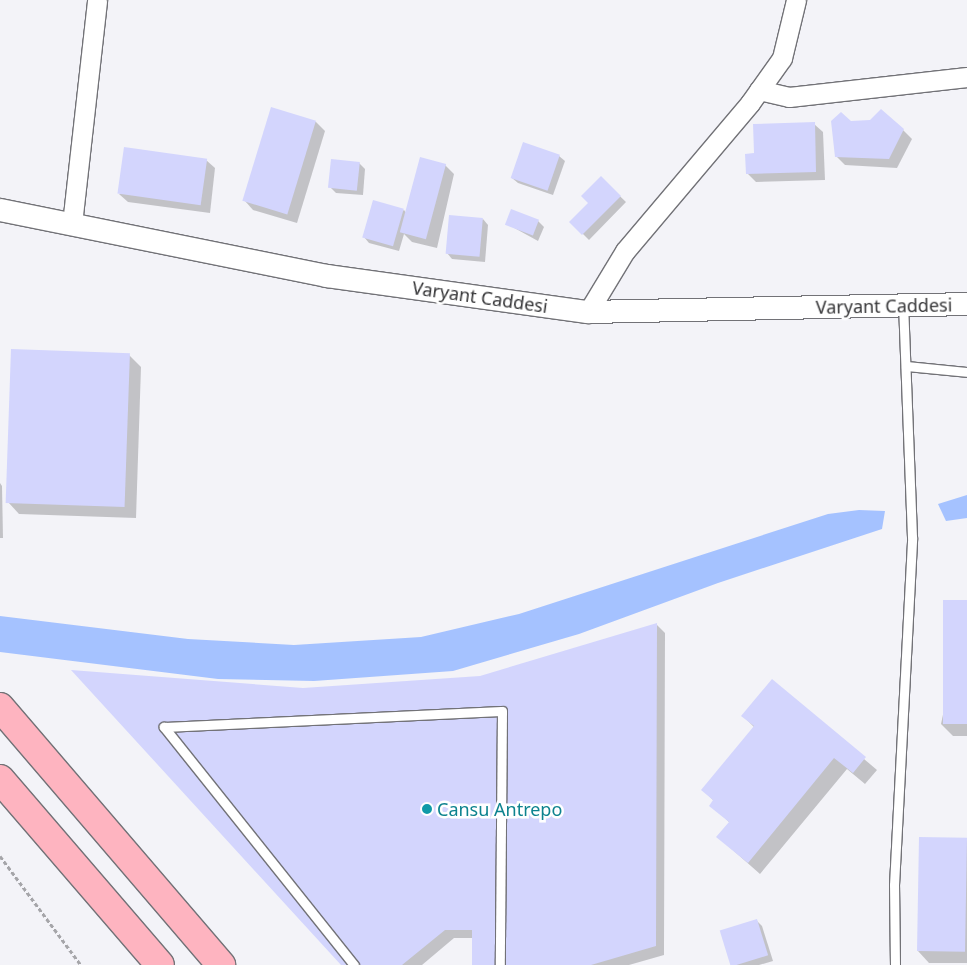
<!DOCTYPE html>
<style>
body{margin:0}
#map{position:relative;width:967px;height:965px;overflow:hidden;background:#f3f3f8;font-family:"Noto Sans",sans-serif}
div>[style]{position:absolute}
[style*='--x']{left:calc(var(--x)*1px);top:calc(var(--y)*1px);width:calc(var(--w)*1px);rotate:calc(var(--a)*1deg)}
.water>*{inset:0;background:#a5c2ff}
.shadow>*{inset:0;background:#0003}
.building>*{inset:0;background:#d3d5fd;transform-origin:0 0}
.path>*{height:3px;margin-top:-1.5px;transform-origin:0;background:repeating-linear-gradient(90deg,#a5a5a9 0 4px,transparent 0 6.5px)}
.roads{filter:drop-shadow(1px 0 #727277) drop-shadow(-1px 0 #727277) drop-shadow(0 1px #727277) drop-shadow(0 -1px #727277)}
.service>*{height:9px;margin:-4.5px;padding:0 4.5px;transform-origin:4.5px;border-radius:4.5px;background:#fff}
.minor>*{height:19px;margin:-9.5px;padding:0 9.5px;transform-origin:9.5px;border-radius:9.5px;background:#fff}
.tertiary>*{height:22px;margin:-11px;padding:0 11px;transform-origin:11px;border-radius:11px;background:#fff}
.trunk>*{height:28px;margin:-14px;padding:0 14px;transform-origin:14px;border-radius:14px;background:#feb4c0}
.dots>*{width:14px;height:14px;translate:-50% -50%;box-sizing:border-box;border:2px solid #fff;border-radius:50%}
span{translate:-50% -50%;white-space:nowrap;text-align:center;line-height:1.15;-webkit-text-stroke:5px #fff;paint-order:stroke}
.street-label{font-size:18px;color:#343436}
.culture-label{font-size:18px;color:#0d838f}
.left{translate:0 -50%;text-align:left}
</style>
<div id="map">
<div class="water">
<div style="clip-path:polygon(967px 495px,967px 518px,946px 521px,938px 504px)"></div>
<div style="clip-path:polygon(859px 510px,885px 511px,882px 529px,718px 583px,579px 634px,453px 671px,314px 681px,218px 679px,0 652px,0 616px,188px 639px,294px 645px,421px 637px,519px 614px,828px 514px)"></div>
</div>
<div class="shadow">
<div style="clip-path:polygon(272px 109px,316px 122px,325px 131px,297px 223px,253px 210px,245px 201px)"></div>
<div style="clip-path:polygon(850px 122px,903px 130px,912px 139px,897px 168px,845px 165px,836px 156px)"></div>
<div style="clip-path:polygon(814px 124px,823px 132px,825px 180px,756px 182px,747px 173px,755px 155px)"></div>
<div style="clip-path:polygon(559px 156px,565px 161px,553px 195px,518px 183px,512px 178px)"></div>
<div style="clip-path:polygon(206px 160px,215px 168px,210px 213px,128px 202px,119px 194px)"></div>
<div style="clip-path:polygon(359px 163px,365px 169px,363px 195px,336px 193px,330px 187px)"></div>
<div style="clip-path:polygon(445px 165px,454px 174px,437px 248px,412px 242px,404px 234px,399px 251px,369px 243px,364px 237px,404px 210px,407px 214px)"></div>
<div style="clip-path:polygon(601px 178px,626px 202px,589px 240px,571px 222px,590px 203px)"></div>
<div style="clip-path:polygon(483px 219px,488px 225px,485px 262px,452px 259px,447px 253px)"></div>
<div style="clip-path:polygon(538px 221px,544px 227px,538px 241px,507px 224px)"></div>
<div style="clip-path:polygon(129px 355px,141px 367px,136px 518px,19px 514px,8px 502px)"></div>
<div style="clip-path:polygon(0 483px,2px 486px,3px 538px,0 538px)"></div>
<div style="clip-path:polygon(967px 602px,967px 736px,953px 736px,941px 724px)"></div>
<div style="clip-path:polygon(657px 625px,665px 633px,664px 955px,629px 965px,473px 965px,473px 938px,454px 938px,422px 965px,342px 965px,303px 689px,480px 678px)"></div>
<div style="clip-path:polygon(772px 681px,877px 770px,865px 784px,847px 769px,760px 874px,718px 837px,730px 823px,711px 805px,714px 801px,703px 790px,754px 727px,743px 716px)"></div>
<div style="clip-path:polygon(967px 839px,967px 963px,929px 963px,918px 951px)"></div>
<div style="clip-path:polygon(756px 920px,762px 926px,773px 961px,759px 965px,733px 965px,722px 931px)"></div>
</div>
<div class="building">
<div style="left:271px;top:107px;width:47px;height:98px;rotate:17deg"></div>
<div style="clip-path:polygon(881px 109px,904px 129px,889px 159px,835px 157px,831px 121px,841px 112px,851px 121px,870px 120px)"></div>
<div style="clip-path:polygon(815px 122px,816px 172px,746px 174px,745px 154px,754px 153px,753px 124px)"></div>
<div style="left:523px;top:142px;width:39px;height:38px;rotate:19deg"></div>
<div style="left:124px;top:147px;width:84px;height:47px;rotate:8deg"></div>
<div style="left:420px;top:157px;width:27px;height:78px;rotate:15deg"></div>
<div style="left:331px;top:159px;width:29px;height:29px;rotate:6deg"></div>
<div style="clip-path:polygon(601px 176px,621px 196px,582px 235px,569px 222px,588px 203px,581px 196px)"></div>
<div style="left:373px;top:200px;width:32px;height:39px;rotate:16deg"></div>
<div style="left:511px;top:209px;width:30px;height:17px;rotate:21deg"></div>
<div style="left:449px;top:215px;width:34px;height:39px;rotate:5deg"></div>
<div style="left:11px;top:349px;width:119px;height:154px;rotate:2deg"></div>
<div style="left:943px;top:600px;width:24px;height:124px"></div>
<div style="clip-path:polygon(657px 623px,656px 946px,591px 965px,472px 965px,472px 930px,445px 930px,402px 965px,341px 965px,71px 670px,303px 688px,480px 676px)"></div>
<div style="clip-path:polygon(772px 679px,866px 757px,853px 773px,834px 758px,748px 863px,716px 837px,729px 822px,709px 806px,713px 800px,701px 790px,754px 726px,741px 716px)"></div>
<div style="left:919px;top:837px;width:48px;height:114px;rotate:1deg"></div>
<div style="left:757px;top:919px;width:38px;height:39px;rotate:73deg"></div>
</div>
<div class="path">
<div style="--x:0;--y:856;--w:136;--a:53.4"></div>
</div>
<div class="roads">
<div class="service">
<div style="--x:906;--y:366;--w:61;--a:5.6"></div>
<div style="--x:354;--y:965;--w:305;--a:-128.6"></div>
<div style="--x:164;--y:727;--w:338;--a:-2.7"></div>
<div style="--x:502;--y:711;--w:254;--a:90.5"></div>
<div style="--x:895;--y:965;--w:80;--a:-90.7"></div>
<div style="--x:894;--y:885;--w:348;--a:-87"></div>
<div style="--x:912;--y:537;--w:232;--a:-92.2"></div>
</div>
<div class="minor">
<div style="--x:759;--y:90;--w:31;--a:13"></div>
<div style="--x:789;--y:97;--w:179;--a:-6.4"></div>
<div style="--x:72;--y:224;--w:225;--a:-83.6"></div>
<div style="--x:588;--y:312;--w:71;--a:-58.8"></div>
<div style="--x:625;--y:251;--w:194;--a:-49.8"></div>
<div style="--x:750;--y:103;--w:55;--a:-54.6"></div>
<div style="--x:782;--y:58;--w:60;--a:-76.4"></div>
</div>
<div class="tertiary">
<div style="--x:0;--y:210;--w:334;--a:11.4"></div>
<div style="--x:327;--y:276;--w:263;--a:7.9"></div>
<div style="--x:588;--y:312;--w:379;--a:-1.2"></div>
</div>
<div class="trunk">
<div style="--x:0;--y:707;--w:340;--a:49.4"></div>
<div style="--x:0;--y:779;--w:245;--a:49.3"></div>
</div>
</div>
<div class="dots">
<div style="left:427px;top:809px;background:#0f9aa8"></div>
</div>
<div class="street-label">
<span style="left:480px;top:297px;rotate:8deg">Varyant Caddesi</span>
<span style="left:884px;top:306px;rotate:-1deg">Varyant Caddesi</span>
</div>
<div class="culture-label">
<span class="left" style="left:437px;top:809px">Cansu Antrepo</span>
</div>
</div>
